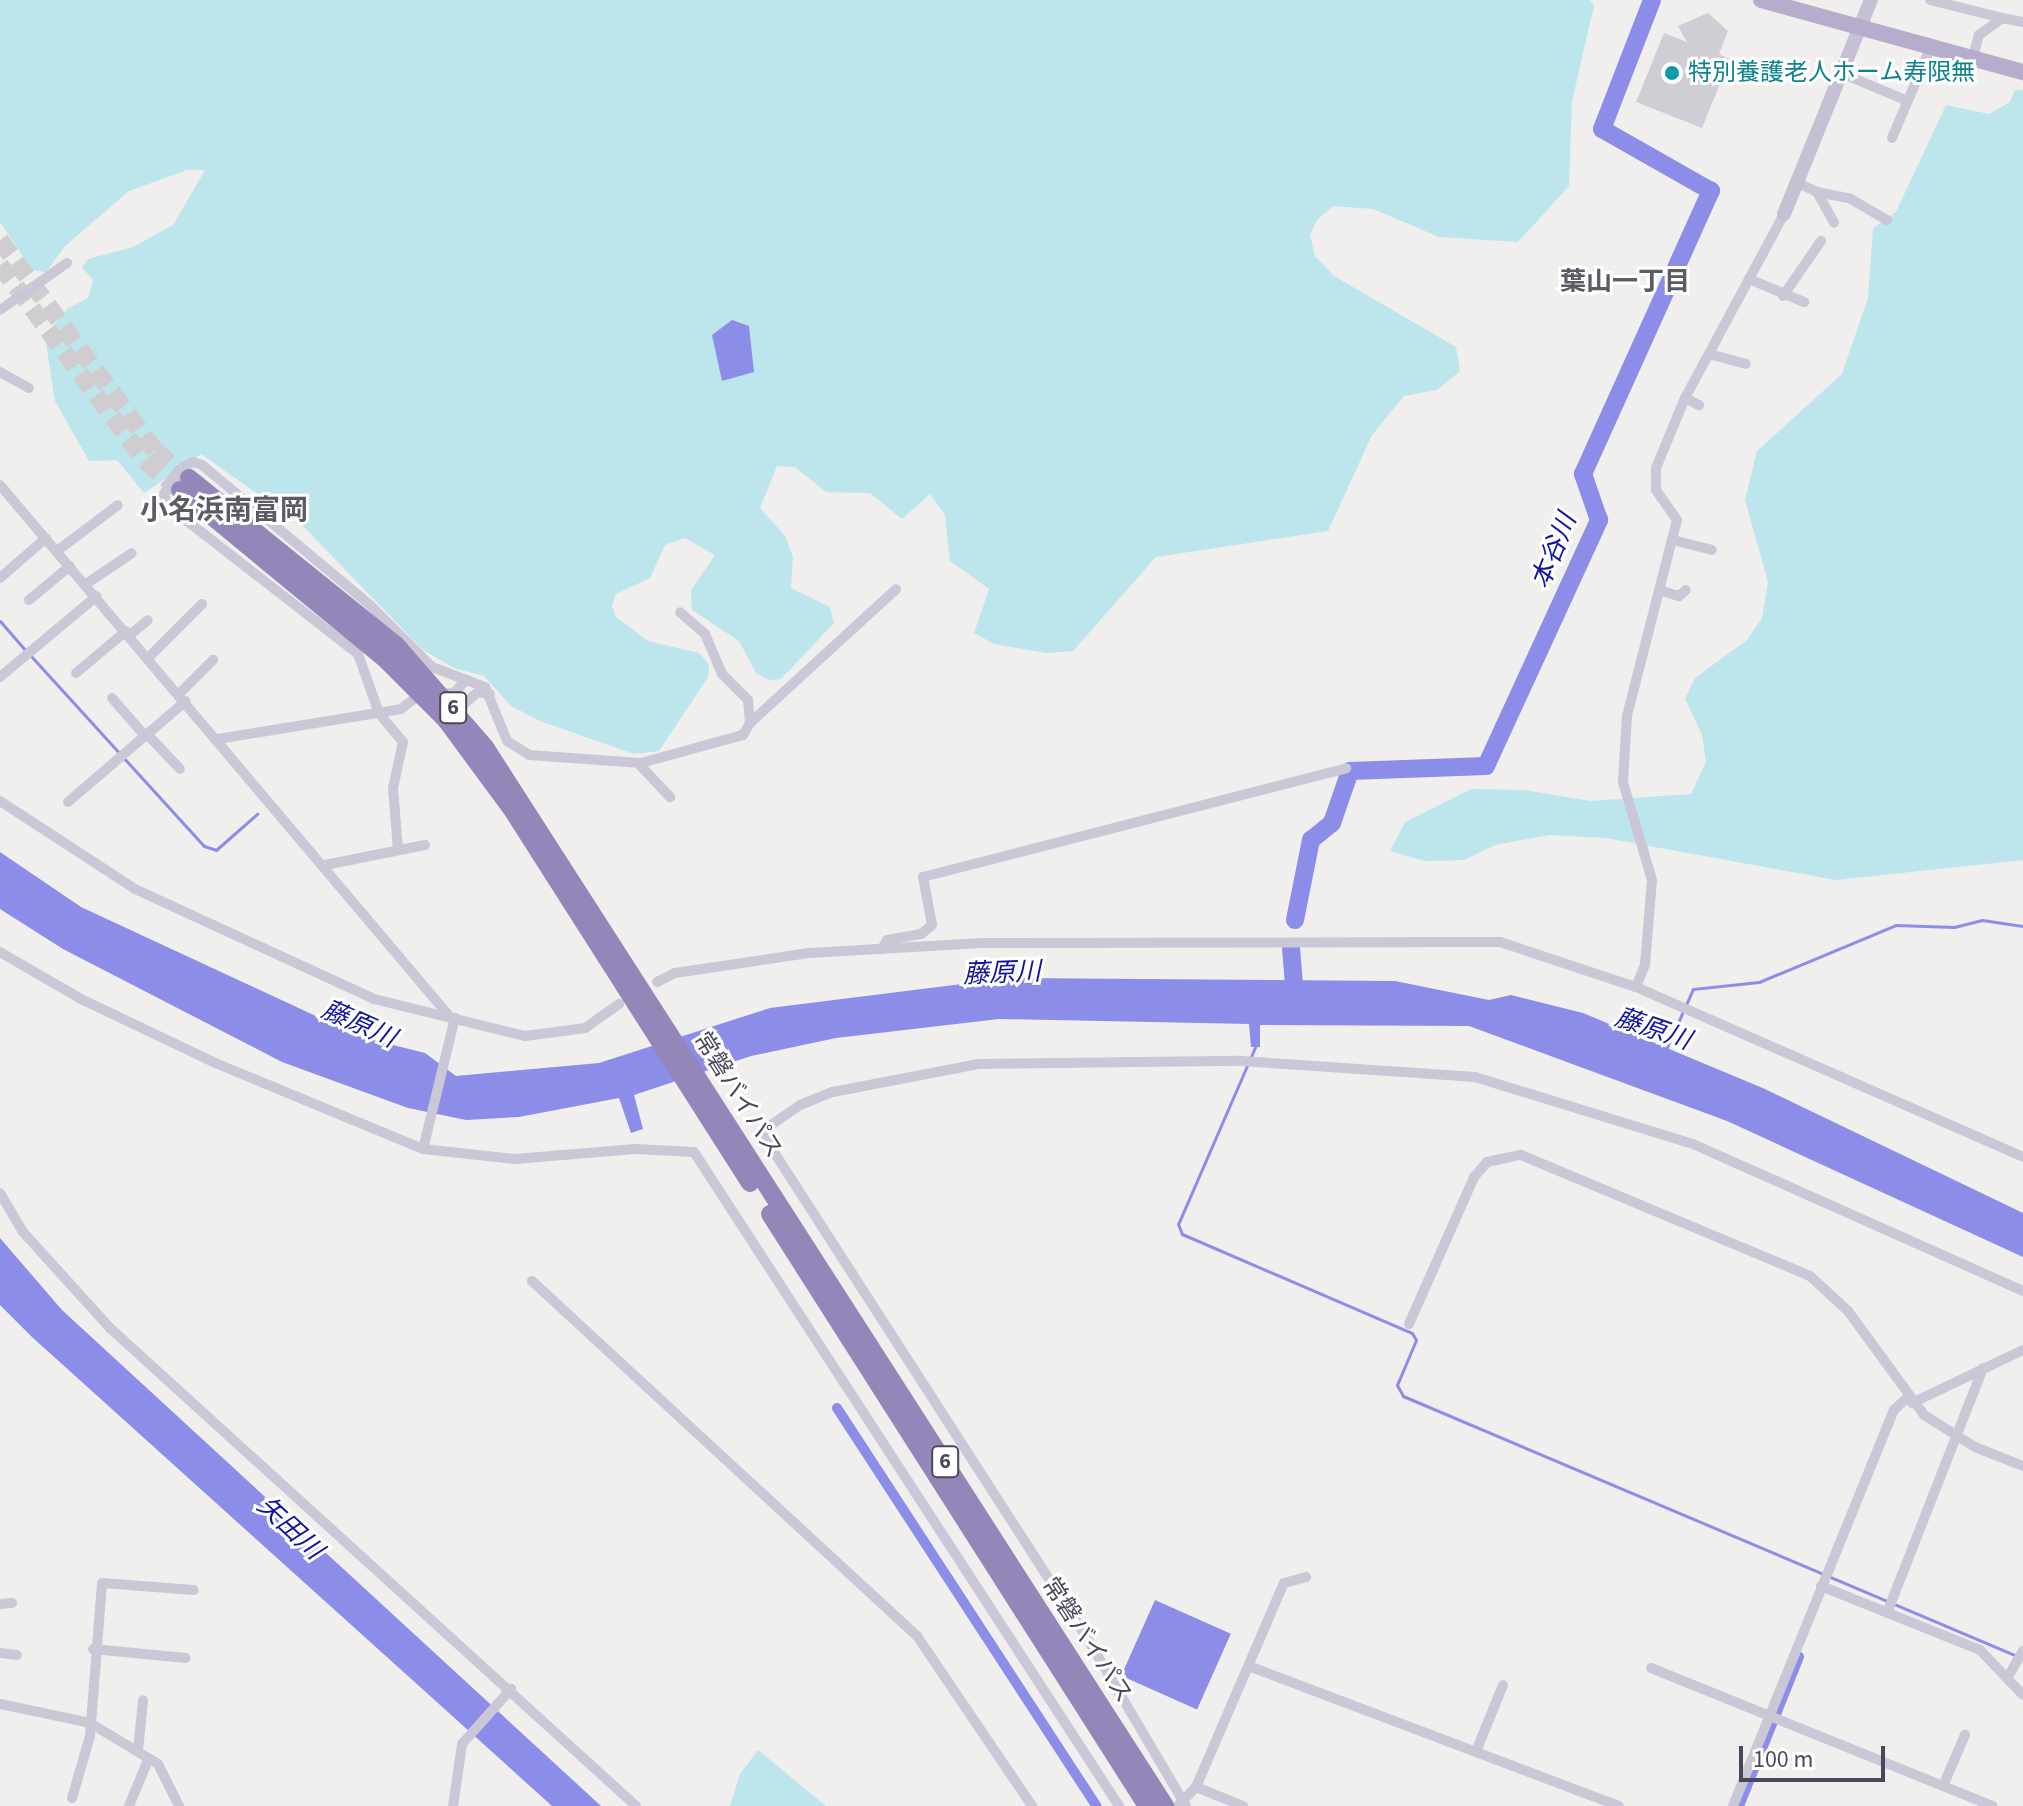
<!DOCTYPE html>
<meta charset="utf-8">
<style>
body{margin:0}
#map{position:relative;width:2023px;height:1806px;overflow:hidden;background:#f0efed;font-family:"Source Sans 3","Noto Sans JP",sans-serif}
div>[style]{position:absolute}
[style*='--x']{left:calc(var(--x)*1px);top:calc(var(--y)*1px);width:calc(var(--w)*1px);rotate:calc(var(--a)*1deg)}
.green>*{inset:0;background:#bce5ec}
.water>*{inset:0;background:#8b8de8;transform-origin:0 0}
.stream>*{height:3px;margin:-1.5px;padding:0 1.5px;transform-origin:1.5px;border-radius:1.5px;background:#8b8de8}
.canal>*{height:10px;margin:-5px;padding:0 5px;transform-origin:5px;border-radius:5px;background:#8b8de8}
.river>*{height:18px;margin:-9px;padding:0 9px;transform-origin:9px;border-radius:9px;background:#8b8de8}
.building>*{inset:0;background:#d0cdd5}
.highway-tunnel>*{height:18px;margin-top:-9px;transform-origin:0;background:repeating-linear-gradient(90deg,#cfcdd0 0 18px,transparent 0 27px)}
.street>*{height:10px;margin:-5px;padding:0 5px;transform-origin:5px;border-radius:5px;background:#cac7d7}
.secondary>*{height:14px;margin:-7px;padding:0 7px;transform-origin:7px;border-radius:7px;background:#c6c0d5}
.primary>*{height:16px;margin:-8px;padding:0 8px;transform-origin:8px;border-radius:8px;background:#b5adcb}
.highway>*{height:18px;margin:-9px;padding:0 9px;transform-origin:9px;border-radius:9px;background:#9586ba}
.dots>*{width:22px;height:22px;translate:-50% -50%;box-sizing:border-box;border:4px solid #fff;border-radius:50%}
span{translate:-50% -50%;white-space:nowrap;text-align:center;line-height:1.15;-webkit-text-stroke:6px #fff;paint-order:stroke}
.shield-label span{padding:2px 6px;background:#fff;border:2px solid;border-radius:6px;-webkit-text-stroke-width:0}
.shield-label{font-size:22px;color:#4b465a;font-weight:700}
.culture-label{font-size:24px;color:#0d838f}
.left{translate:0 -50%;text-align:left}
.street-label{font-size:24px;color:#4b465a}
.neighbourhood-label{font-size:26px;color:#5c5a62;font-weight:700}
.water-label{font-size:26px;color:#1215a1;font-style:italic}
.quarter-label{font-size:28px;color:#5c5a62;font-weight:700}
.scale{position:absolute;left:1739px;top:1746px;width:146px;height:36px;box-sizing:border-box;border:4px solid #4b465a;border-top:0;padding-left:10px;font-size:24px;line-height:28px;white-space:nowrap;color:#4b465a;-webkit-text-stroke:6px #fff;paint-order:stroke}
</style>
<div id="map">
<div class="green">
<div style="clip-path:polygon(0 0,1590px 0,1594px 6px,1572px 101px,1569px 186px,1518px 242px,1439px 237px,1373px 209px,1333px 206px,1317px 220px,1310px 235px,1315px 256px,1334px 276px,1456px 347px,1460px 371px,1437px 390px,1404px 396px,1372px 435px,1328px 531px,1156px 557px,1073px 651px,1046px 653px,994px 644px,974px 633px,989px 589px,950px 561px,945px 515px,930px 494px,902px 519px,870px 493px,826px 492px,795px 467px,777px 466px,760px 508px,785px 536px,793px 557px,791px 588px,830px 607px,834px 623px,781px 679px,769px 680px,756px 673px,739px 641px,692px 610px,691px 590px,715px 555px,685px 538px,665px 545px,650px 578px,616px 594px,612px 606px,616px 617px,648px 641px,699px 653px,709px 664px,708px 677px,659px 751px,634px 754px,540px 721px,511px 706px,484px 676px,454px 668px,423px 650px,302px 525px,201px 454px,144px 493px,117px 460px,89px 461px,55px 401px,45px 337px,68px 308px,88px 298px,93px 280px,82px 267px,88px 259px,133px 247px,173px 225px,205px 170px,187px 170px,129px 191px,65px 246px,46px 272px,32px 270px,0 222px)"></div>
<div style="clip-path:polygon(2015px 90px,2023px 90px,2023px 860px,1836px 880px,1605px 838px,1550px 835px,1495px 845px,1464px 860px,1425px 861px,1390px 851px,1405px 822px,1471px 789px,1524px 790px,1591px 801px,1691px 794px,1706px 762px,1702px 735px,1685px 699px,1695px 678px,1747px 640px,1762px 618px,1768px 582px,1745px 500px,1757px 451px,1842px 374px,1868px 298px,1873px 228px,1896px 212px,1946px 105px,1989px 114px,2010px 102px)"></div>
<div style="clip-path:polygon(758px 1750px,826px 1806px,730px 1806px,740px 1774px)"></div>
</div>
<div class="water">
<div style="clip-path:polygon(732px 320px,749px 326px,754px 372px,722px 381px,712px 335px)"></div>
<div style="clip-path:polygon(0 852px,81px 907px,361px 1037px,425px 1053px,456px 1076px,599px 1063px,770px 1008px,1010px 978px,1395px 981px,1489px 1000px,1511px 995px,1583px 1013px,1765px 1089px,2023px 1213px,2023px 1257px,1727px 1121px,1469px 1026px,1260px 1025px,1260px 1047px,1251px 1047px,1249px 1024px,999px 1019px,836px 1038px,751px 1056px,634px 1095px,643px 1129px,631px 1133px,619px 1098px,519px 1117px,466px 1120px,408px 1108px,282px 1062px,63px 949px,0 909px)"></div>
<div style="clip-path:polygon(0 1238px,62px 1310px,601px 1806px,552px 1806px,32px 1337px,0 1305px)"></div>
<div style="left:1155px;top:1600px;width:83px;height:83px;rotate:24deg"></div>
</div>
<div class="stream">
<div style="--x:0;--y:621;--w:40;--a:49"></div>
<div style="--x:31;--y:656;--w:257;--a:47.7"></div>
<div style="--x:204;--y:846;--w:13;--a:18"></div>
<div style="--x:216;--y:850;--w:55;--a:-41.3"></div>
<div style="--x:1256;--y:1045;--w:195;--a:113.5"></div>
<div style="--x:1178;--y:1224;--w:11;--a:68"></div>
<div style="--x:1182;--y:1234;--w:250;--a:23.3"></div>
<div style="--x:1412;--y:1333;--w:8;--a:60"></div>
<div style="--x:1416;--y:1340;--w:49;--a:112.9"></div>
<div style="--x:1397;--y:1385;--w:13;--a:61"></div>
<div style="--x:1403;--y:1396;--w:667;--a:22.95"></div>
<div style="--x:1664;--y:1054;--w:71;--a:-66"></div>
<div style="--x:1693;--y:989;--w:66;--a:-6.1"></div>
<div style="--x:1759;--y:982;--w:148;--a:-22.6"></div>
<div style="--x:1896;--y:925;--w:58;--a:2"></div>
<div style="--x:1954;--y:927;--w:29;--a:-14"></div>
<div style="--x:1982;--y:920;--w:41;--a:8.3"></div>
</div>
<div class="canal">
<div style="--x:837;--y:1408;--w:475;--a:56.9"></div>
<div style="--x:1739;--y:1806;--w:161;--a:-68.1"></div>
</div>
<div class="river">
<div style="--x:1295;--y:920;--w:82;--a:-78.7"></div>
<div style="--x:1311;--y:840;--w:27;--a:-39"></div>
<div style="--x:1332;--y:823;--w:55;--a:-70.9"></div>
<div style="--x:1350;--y:771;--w:136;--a:-2.1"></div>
<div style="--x:1486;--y:766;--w:271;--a:-65.3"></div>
<div style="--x:1599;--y:520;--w:49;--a:-109.2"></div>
<div style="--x:1583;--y:474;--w:311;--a:-65.7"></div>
<div style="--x:1711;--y:191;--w:125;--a:-150.4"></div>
<div style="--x:1602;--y:129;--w:138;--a:-68.8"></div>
<div style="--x:1291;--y:948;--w:49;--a:85.3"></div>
</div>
<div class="building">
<div style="clip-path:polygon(1708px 13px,1728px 31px,1719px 54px,1730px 59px,1702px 128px,1636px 102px,1664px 33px,1687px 42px,1678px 26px)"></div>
</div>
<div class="highway-tunnel">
<div style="--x:0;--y:240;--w:262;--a:53.7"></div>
<div style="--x:155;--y:451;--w:43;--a:38.5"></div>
<div style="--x:0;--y:265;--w:244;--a:53.5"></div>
<div style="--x:145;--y:461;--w:45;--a:39.6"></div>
</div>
<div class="street">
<div style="--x:1930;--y:0;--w:74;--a:14"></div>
<div style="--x:1973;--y:57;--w:23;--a:-75"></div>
<div style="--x:1979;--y:35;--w:29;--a:-36"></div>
<div style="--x:2002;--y:18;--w:21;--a:11"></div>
<div style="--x:1843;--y:74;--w:70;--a:22.6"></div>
<div style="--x:1892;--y:138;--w:100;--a:-67"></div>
<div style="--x:1800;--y:184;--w:19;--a:25"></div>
<div style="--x:1817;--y:192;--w:35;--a:61"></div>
<div style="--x:1817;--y:192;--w:33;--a:11"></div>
<div style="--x:1849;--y:198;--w:44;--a:30.1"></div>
<div style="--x:1749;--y:279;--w:60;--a:22.7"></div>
<div style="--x:1783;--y:296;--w:67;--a:-55.4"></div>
<div style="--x:0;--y:310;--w:82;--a:-35"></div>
<div style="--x:1709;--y:354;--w:38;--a:15"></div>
<div style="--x:0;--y:372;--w:33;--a:29"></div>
<div style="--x:1685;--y:398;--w:16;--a:27"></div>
<div style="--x:0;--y:485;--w:697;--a:49.77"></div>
<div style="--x:1673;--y:540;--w:40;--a:14.4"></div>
<div style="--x:57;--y:551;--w:76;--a:-37"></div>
<div style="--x:0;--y:578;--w:61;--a:-41"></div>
<div style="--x:86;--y:584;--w:55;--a:-34"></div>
<div style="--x:1659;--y:590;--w:21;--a:17"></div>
<div style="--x:1679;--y:596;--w:9;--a:-41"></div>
<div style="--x:29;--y:600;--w:53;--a:-39.7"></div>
<div style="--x:130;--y:635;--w:23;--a:-40"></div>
<div style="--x:149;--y:657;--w:75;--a:-45"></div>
<div style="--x:76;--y:673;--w:65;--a:-40"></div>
<div style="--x:0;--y:677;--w:126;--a:-39.9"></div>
<div style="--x:180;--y:693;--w:47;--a:-45"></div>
<div style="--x:441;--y:694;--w:13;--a:-4"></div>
<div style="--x:454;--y:693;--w:18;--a:-47"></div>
<div style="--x:112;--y:698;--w:50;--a:49"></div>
<div style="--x:456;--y:711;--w:29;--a:-41"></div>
<div style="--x:478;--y:692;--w:12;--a:9"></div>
<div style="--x:750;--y:723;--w:198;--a:-42.5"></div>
<div style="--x:147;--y:734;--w:48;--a:46.7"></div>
<div style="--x:218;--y:739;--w:185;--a:-9.3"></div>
<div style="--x:401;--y:709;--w:24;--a:-38"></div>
<div style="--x:638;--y:763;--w:47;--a:46.7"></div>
<div style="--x:0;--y:801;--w:161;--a:33.1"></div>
<div style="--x:135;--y:889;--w:263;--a:24.7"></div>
<div style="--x:374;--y:999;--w:155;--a:13.8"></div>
<div style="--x:525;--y:1036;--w:61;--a:-7.6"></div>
<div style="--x:585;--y:1028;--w:42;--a:-35.2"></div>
<div style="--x:68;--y:802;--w:155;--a:-40.6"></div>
<div style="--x:398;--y:850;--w:62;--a:-94.6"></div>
<div style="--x:393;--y:788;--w:47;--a:-77.7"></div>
<div style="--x:403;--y:742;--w:38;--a:-130"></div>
<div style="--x:379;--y:713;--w:63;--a:-109.6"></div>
<div style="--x:358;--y:654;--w:241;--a:-142.1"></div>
<div style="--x:168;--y:506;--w:13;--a:-108"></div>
<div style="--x:164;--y:494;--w:28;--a:-58"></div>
<div style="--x:179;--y:470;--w:16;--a:-30"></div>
<div style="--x:193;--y:462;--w:9;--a:18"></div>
<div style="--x:202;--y:465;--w:220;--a:39.8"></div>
<div style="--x:371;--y:606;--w:86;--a:45"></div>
<div style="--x:432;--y:667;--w:57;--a:20.7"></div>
<div style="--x:485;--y:687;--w:58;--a:67.8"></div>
<div style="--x:507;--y:741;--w:26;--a:32"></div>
<div style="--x:529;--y:755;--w:112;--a:4.1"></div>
<div style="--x:641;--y:763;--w:106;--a:-15.4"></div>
<div style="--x:743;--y:735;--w:14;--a:-60"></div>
<div style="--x:750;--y:723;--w:23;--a:-95"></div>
<div style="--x:748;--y:700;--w:37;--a:-135"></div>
<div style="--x:722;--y:674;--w:43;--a:-113"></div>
<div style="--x:705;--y:634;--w:33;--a:-139"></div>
<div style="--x:325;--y:865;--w:102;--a:-11.3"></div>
<div style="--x:882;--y:949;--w:10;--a:-61"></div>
<div style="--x:887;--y:940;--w:35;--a:-10"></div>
<div style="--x:921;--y:934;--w:14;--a:-39"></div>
<div style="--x:932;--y:925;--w:49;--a:-100.6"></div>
<div style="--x:923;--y:877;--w:437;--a:-14.4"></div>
<div style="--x:0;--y:952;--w:94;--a:30.1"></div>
<div style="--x:81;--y:999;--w:146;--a:25.5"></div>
<div style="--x:213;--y:1062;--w:227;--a:22.5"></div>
<div style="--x:423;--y:1149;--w:93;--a:6.2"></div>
<div style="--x:515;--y:1159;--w:120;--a:-4.8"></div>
<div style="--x:635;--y:1149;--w:59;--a:2.9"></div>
<div style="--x:694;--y:1152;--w:780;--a:56.98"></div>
<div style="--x:657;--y:982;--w:20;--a:-27"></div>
<div style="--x:675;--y:973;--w:135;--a:-8.5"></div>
<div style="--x:809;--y:953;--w:173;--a:-3.3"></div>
<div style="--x:982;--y:943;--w:518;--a:-0.11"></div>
<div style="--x:1500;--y:942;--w:143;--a:18.3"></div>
<div style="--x:1636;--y:987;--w:423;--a:23.7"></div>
<div style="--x:1636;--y:987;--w:24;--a:-68"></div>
<div style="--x:1645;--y:965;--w:85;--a:-85.3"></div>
<div style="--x:1652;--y:880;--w:102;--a:-106.5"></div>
<div style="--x:1623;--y:782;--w:66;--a:-86.5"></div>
<div style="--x:1627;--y:716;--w:202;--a:-75.7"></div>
<div style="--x:1677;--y:520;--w:37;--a:-125"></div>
<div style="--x:1656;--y:490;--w:22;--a:-90"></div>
<div style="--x:1656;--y:468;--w:76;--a:-67.5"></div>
<div style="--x:1685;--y:398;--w:209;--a:-61.7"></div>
<div style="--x:423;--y:1149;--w:135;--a:-76.3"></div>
<div style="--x:0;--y:1193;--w:45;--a:59.5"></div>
<div style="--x:23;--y:1232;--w:130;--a:47.8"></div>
<div style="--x:110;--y:1328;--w:711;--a:42.26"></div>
<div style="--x:532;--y:1281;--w:524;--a:42.68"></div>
<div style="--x:917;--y:1636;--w:205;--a:55.9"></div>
<div style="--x:1409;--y:1324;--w:161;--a:-66.1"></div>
<div style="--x:1474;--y:1177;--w:20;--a:-49"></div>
<div style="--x:1487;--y:1162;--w:35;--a:-12"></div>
<div style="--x:1521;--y:1155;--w:313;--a:22.7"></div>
<div style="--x:1810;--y:1276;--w:52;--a:42.6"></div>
<div style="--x:1848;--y:1311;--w:129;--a:53.8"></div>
<div style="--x:1924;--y:1415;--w:60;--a:32.1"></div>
<div style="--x:1975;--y:1447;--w:52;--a:21.6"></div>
<div style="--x:1912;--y:1403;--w:123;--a:-25.5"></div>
<div style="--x:1821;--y:1586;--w:171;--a:21.9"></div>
<div style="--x:1980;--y:1650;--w:62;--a:46.3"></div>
<div style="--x:0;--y:1604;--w:12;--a:-5"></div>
<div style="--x:1887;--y:1613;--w:263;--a:-68.6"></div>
<div style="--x:93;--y:1649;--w:93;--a:5.5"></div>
<div style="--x:0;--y:1653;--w:17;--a:7"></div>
<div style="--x:1251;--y:1667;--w:393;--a:20.7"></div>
<div style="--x:1651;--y:1668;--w:368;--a:22"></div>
<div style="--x:2009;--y:1675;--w:28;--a:-60"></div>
<div style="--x:0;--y:1704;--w:92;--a:11.9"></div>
<div style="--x:90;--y:1723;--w:79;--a:31.1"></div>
<div style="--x:158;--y:1764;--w:47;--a:63.4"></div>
<div style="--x:1477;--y:1749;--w:69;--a:-67.9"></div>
<div style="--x:138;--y:1751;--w:51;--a:-84.4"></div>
<div style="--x:1943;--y:1786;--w:56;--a:-66.7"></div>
<div style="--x:1196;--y:1787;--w:51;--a:22"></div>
<div style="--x:72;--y:1798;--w:65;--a:-73.8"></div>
<div style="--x:90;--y:1736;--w:153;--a:-85.5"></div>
<div style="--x:102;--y:1583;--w:92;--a:4.4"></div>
<div style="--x:129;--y:1806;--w:50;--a:-67.6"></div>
<div style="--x:453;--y:1806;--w:63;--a:-81.7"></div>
<div style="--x:462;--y:1744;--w:74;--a:-48.3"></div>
<div style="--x:1178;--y:1806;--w:26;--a:-47"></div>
<div style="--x:1196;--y:1787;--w:222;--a:-66.7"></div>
<div style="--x:1284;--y:1583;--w:23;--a:-15"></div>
<div style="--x:1186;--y:1806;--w:195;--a:-120.5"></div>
<div style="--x:1087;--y:1638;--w:602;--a:-122.79"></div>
<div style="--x:761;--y:1132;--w:47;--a:-34.7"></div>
<div style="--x:800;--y:1105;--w:35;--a:-22"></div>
<div style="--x:833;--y:1092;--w:148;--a:-10.9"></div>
<div style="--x:978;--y:1064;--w:263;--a:-0.7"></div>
<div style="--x:1241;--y:1061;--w:235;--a:3.9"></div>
<div style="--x:1475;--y:1077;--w:228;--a:17.1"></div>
<div style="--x:1693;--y:1144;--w:361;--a:24"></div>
<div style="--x:1733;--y:1806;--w:427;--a:-67.9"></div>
<div style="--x:1894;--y:1410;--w:19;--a:-43"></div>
</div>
<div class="secondary">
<div style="--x:1784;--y:214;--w:231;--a:-67.9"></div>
</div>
<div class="primary">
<div style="--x:1761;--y:0;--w:272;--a:15.4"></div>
</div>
<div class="highway">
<div style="--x:189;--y:478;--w:266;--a:38.9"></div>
<div style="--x:396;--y:645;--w:135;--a:48.9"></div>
<div style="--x:485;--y:747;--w:1259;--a:57.29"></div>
<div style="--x:180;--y:490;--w:264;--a:39.5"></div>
<div style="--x:384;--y:658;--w:88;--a:45"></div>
<div style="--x:446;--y:720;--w:113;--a:53.6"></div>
<div style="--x:513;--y:811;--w:441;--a:57.5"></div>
<div style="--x:770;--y:1214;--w:702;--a:57.51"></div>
</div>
<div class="dots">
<div style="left:1672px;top:73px;background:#0f9aa8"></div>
</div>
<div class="shield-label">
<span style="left:453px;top:708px">6</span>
<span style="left:945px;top:1462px">6</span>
</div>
<div class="culture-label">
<span class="left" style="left:1688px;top:73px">特別養護老人ホーム寿限無</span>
</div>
<div class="street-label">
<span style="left:738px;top:1095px;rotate:58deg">常磐バイパス</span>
<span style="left:1087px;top:1640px;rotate:57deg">常磐バイパス</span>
</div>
<div class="neighbourhood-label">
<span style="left:1625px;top:282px">葉山一丁目</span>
</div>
<div class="water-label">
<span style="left:1554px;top:551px;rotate:-68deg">本谷川</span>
<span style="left:1002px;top:973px;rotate:-2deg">藤原川</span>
<span style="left:359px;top:1024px;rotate:24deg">藤原川</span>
<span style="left:1653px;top:1029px;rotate:19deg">藤原川</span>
<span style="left:290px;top:1528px;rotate:43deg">矢田川</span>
</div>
<div class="quarter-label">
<span style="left:224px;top:510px">小名浜南富岡</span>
</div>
<div class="scale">100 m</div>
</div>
